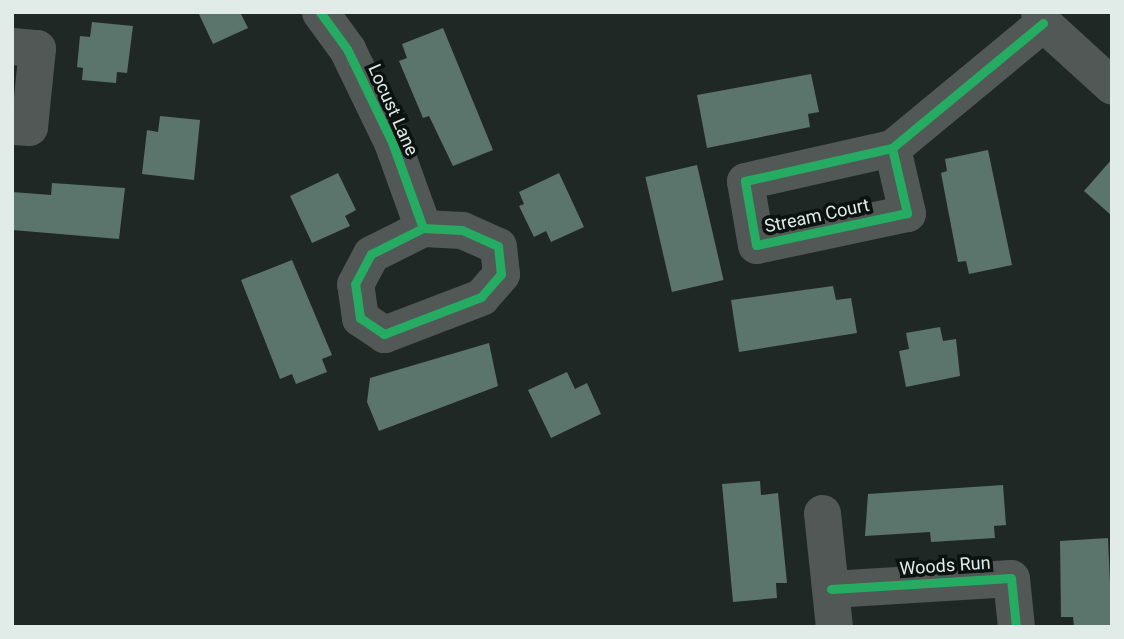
<!DOCTYPE html>
<style>
body{margin:0}
#map{position:relative;width:1124px;height:639px;overflow:hidden;background:#202825;font-family:Roboto,sans-serif}
div>[style]{position:absolute}
[style*='--x']{left:calc(var(--x)*1px);top:calc(var(--y)*1px);width:calc(var(--w)*1px);rotate:calc(var(--a)*1deg)}
.building>*{inset:0;background:#5b746c;transform-origin:0 0}
.minor>*{height:37px;margin:-18.5px;padding:0 18.5px;transform-origin:18.5px;border-radius:18.5px;background:#525855}
.cycleway>*{height:9px;margin:-4.5px;padding:0 4.5px;transform-origin:4.5px;border-radius:4.5px;background:#26ab63}
span{translate:-50% -50%;white-space:nowrap;text-align:center;line-height:1.15;-webkit-text-stroke:7px #0c1210;paint-order:stroke}
.street-label{font-size:18px;color:#e1ebe7}
.frame{position:absolute;inset:0;border:14px solid #e1ebe7;pointer-events:none}
</style>
<div id="map">
<div class="building">
<div style="clip-path:polygon(198px 12px,240px 12px,248px 28px,213px 44px)"></div>
<div style="clip-path:polygon(92px 22px,133px 26px,127px 73px,117px 72px,116px 83px,82px 80px,83px 68px,77px 67px,80px 36px,90px 37px)"></div>
<div style="clip-path:polygon(443px 28px,493px 150px,453px 166px,429px 116px,423px 118px,399px 61px,407px 58px,402px 44px)"></div>
<div style="clip-path:polygon(811px 74px,819px 112px,808px 114px,810px 127px,707px 148px,697px 95px)"></div>
<div style="clip-path:polygon(160px 116px,200px 120px,194px 180px,142px 174px,147px 130px,158px 132px)"></div>
<div style="clip-path:polygon(988px 150px,1012px 265px,969px 274px,966px 261px,958px 262px,941px 173px,947px 171px,945px 159px)"></div>
<div style="clip-path:polygon(1112px 159px,1112px 216px,1084px 191px)"></div>
<div style="left:697px;top:165px;width:118px;height:53px;rotate:77deg"></div>
<div style="clip-path:polygon(338px 173px,356px 210px,345px 216px,350px 226px,312px 243px,290px 196px)"></div>
<div style="clip-path:polygon(559px 173px,584px 227px,551px 242px,546px 231px,534px 237px,519px 206px,524px 204px,519px 192px)"></div>
<div style="clip-path:polygon(52px 183px,125px 188px,119px 239px,12px 230px,12px 192px,51px 195px)"></div>
<div style="clip-path:polygon(292px 260px,332px 355px,322px 359px,327px 372px,296px 384px,292px 374px,280px 379px,241px 280px)"></div>
<div style="clip-path:polygon(833px 286px,836px 300px,851px 298px,857px 333px,739px 352px,731px 300px)"></div>
<div style="clip-path:polygon(940px 327px,943px 341px,956px 339px,960px 376px,906px 387px,899px 351px,909px 349px,906px 333px)"></div>
<div style="clip-path:polygon(489px 343px,498px 386px,379px 431px,367px 402px,370px 378px)"></div>
<div style="clip-path:polygon(567px 372px,575px 389px,587px 383px,601px 414px,551px 438px,528px 390px)"></div>
<div style="clip-path:polygon(760px 481px,761px 495px,778px 493px,787px 583px,776px 583px,777px 598px,733px 602px,722px 484px)"></div>
<div style="clip-path:polygon(1003px 485px,1006px 525px,994px 526px,995px 538px,931px 542px,930px 532px,865px 536px,868px 494px)"></div>
<div style="clip-path:polygon(1108px 538px,1112px 627px,1074px 627px,1073px 617px,1061px 617px,1060px 541px)"></div>
</div>
<div class="minor">
<div style="--x:320;--y:12;--w:46;--a:53.9"></div>
<div style="--x:347;--y:49;--w:103;--a:64.2"></div>
<div style="--x:392;--y:142;--w:91;--a:70.2"></div>
<div style="--x:1039;--y:12;--w:12;--a:70"></div>
<div style="--x:1043;--y:23;--w:93;--a:42.4"></div>
<div style="--x:12;--y:46;--w:25;--a:5"></div>
<div style="--x:37;--y:48;--w:79;--a:95.8"></div>
<div style="--x:29;--y:127;--w:17;--a:-177"></div>
<div style="--x:892;--y:148;--w:67;--a:77"></div>
<div style="--x:907;--y:213;--w:154;--a:168"></div>
<div style="--x:756;--y:245;--w:65;--a:-99.8"></div>
<div style="--x:745;--y:181;--w:151;--a:-12.7"></div>
<div style="--x:892;--y:148;--w:196;--a:-39.6"></div>
<div style="--x:423;--y:228;--w:39;--a:3"></div>
<div style="--x:462;--y:230;--w:39;--a:24"></div>
<div style="--x:498;--y:246;--w:28;--a:84"></div>
<div style="--x:501;--y:274;--w:30;--a:131"></div>
<div style="--x:481;--y:297;--w:104;--a:159.1"></div>
<div style="--x:384;--y:334;--w:29;--a:-146"></div>
<div style="--x:360;--y:318;--w:34;--a:-98"></div>
<div style="--x:355;--y:284;--w:34;--a:-62"></div>
<div style="--x:371;--y:254;--w:58;--a:-26.6"></div>
<div style="--x:822;--y:513;--w:115;--a:84"></div>
<div style="--x:831;--y:589;--w:180;--a:-3.5"></div>
<div style="--x:1011;--y:578;--w:49;--a:84.2"></div>
</div>
<div class="cycleway">
<div style="--x:320;--y:12;--w:46;--a:53.9"></div>
<div style="--x:347;--y:49;--w:103;--a:64.2"></div>
<div style="--x:392;--y:142;--w:91;--a:70.2"></div>
<div style="--x:892;--y:148;--w:67;--a:77"></div>
<div style="--x:907;--y:213;--w:154;--a:168"></div>
<div style="--x:756;--y:245;--w:65;--a:-99.8"></div>
<div style="--x:745;--y:181;--w:151;--a:-12.7"></div>
<div style="--x:892;--y:148;--w:196;--a:-39.6"></div>
<div style="--x:423;--y:228;--w:39;--a:3"></div>
<div style="--x:462;--y:230;--w:39;--a:24"></div>
<div style="--x:498;--y:246;--w:28;--a:84"></div>
<div style="--x:501;--y:274;--w:30;--a:131"></div>
<div style="--x:481;--y:297;--w:104;--a:159.1"></div>
<div style="--x:384;--y:334;--w:29;--a:-146"></div>
<div style="--x:360;--y:318;--w:34;--a:-98"></div>
<div style="--x:355;--y:284;--w:34;--a:-62"></div>
<div style="--x:371;--y:254;--w:58;--a:-26.6"></div>
<div style="--x:831;--y:589;--w:180;--a:-3.5"></div>
<div style="--x:1011;--y:578;--w:49;--a:84.2"></div>
</div>
<div class="street-label">
<span style="left:393px;top:110px;rotate:66deg">Locust Lane</span>
<span style="left:817px;top:216px;rotate:-12deg">Stream Court</span>
<span style="left:945px;top:566px;rotate:-4deg">Woods Run</span>
</div>
<div class="frame"></div>
</div>
